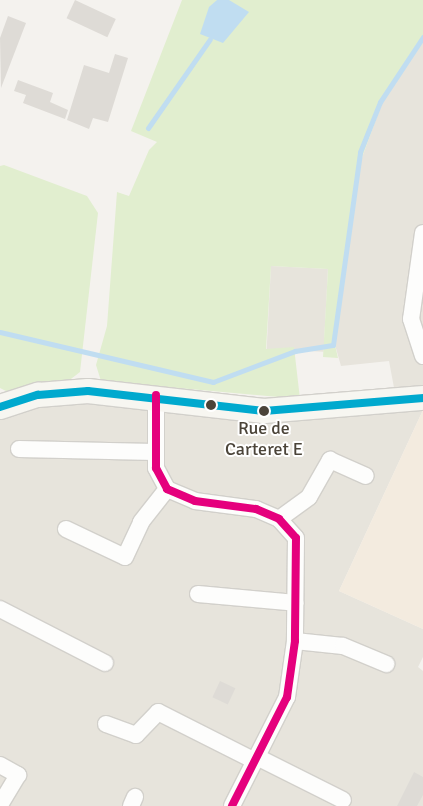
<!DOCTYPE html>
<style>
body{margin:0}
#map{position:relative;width:423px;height:806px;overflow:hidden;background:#f4f2ee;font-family:Signika,sans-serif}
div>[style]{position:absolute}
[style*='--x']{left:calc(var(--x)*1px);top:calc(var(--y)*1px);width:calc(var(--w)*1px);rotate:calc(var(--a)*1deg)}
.residential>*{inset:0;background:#e7e4dc;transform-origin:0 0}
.commercial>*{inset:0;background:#f3ebdf}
.green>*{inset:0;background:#e1eecf}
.water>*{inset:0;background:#c0ddf1}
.stream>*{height:5px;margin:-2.5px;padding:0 2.5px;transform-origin:2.5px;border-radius:2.5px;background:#c0ddf1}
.building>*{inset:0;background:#dedbd6;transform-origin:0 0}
.roads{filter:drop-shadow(1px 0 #d2d0cb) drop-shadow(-1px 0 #d2d0cb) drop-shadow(0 1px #d2d0cb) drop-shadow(0 -1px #d2d0cb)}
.street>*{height:16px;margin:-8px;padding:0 8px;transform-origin:8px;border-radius:8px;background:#fdfdfc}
.secondary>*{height:24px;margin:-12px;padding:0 12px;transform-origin:12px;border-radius:12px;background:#f7f6f1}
.bus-1>*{height:8px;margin:-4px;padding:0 4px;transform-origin:4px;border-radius:4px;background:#00a9ce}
.bus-2>*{height:8px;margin:-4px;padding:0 4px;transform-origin:4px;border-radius:4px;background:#e5007d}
.dots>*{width:14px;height:14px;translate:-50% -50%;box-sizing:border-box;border:2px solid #fff;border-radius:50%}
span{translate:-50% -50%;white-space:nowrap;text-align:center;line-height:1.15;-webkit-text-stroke:4px #fff;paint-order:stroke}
.bus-label{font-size:18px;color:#4b4439}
</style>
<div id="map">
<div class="residential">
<div style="clip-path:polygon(423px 42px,423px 389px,395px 393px,389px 361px,341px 366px,335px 345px,360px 163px,382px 103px)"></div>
<div style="left:271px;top:266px;width:57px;height:83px;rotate:3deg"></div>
<div style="clip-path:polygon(57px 402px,284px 419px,423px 410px,339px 591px,423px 629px,423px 657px,418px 667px,423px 671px,423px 806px,0 806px,0 418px)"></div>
</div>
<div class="commercial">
<div style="clip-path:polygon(423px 410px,423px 629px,339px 591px)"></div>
</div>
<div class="green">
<div style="clip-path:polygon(182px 0,423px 0,423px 42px,382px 103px,360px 163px,335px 345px,338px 358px,323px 357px,328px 269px,271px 266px,266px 349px,294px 347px,300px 399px,101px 381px,96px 365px,107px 326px,117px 192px,129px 196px,149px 150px,157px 142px,131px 131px)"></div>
<div style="clip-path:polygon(4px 165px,87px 196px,98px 213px,80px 372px,67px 382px,8px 392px,0 388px,0 166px)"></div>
</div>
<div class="water">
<div style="clip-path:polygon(217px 0,229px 0,249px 12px,223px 43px,200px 34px,209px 7px)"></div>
</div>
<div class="stream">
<div style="--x:148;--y:128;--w:108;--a:-55.1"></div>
<div style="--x:0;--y:332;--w:219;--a:13.2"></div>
<div style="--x:213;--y:382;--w:88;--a:-20.7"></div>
<div style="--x:295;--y:351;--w:38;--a:-9"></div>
<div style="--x:333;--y:345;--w:195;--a:-82"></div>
<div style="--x:360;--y:152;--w:54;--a:-68.2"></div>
<div style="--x:380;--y:102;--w:78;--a:-56.5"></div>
</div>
<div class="building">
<div style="left:75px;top:0;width:45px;height:20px;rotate:25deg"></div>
<div style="clip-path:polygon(8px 16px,26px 23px,1px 88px,0 38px)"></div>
<div style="clip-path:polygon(115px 54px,128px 58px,108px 122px,93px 118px,89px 129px,67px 120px,84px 65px,109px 73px)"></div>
<div style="clip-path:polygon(18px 80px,53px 93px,50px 102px,68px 110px,65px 119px,23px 103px,26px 95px,14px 91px)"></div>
<div style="left:220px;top:681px;width:17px;height:18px;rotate:25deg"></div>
<div style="clip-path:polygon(414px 772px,423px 777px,423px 795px,417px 806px,397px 806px)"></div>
</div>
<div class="roads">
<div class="street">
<div style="--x:423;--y:233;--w:87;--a:97.9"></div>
<div style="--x:411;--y:319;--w:39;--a:72"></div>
<div style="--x:156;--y:395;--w:73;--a:90"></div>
<div style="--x:156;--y:468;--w:24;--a:62"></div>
<div style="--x:167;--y:489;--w:30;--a:23"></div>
<div style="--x:195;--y:501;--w:62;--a:7.5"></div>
<div style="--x:256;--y:509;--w:25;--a:23"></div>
<div style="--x:279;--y:519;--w:25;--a:48"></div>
<div style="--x:296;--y:538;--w:103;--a:90.6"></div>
<div style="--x:295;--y:641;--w:57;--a:98.1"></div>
<div style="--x:287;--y:697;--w:122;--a:116.8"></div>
<div style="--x:19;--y:449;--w:135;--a:1.3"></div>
<div style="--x:279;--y:519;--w:37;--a:-36"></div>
<div style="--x:309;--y:497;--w:43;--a:-60.4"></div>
<div style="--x:330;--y:460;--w:39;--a:24"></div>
<div style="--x:66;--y:529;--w:65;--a:25.4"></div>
<div style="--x:125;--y:557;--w:38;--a:-65"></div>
<div style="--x:141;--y:522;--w:42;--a:-51.8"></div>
<div style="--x:198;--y:594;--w:98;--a:5.2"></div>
<div style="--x:0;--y:609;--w:118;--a:27.2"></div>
<div style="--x:295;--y:641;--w:48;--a:5.9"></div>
<div style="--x:343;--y:646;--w:47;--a:22.7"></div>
<div style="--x:106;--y:724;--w:32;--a:20"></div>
<div style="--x:136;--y:735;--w:32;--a:-46"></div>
<div style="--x:158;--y:712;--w:109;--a:26.8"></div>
<div style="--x:257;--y:757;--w:96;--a:26.6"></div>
<div style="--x:0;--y:765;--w:21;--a:29"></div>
<div style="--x:18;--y:775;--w:35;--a:121"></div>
<div style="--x:131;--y:806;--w:10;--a:-66"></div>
</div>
<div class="secondary">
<div style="--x:0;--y:407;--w:40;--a:-18"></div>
<div style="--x:38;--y:395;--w:50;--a:-4.6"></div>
<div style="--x:88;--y:391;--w:177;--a:6.5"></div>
<div style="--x:264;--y:411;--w:160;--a:-4.7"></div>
</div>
</div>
<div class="bus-1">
<div style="--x:0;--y:407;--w:40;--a:-18"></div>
<div style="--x:38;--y:395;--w:50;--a:-4.6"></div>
<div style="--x:88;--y:391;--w:177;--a:6.5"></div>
<div style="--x:264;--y:411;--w:160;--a:-4.7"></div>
</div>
<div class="bus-2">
<div style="--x:156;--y:395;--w:73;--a:90"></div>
<div style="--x:156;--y:468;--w:24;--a:62"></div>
<div style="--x:167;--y:489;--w:30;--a:23"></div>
<div style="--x:195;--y:501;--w:62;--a:7.5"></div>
<div style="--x:256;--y:509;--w:25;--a:23"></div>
<div style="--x:279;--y:519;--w:25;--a:48"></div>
<div style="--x:296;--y:538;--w:103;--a:90.6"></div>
<div style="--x:295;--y:641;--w:57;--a:98.1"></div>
<div style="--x:287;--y:697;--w:122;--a:116.8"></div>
</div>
<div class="dots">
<div style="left:211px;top:405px;background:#4b4439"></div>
<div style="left:264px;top:411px;background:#4b4439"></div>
</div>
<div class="bus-label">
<span style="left:264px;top:439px">Rue de<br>Carteret E</span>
</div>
</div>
